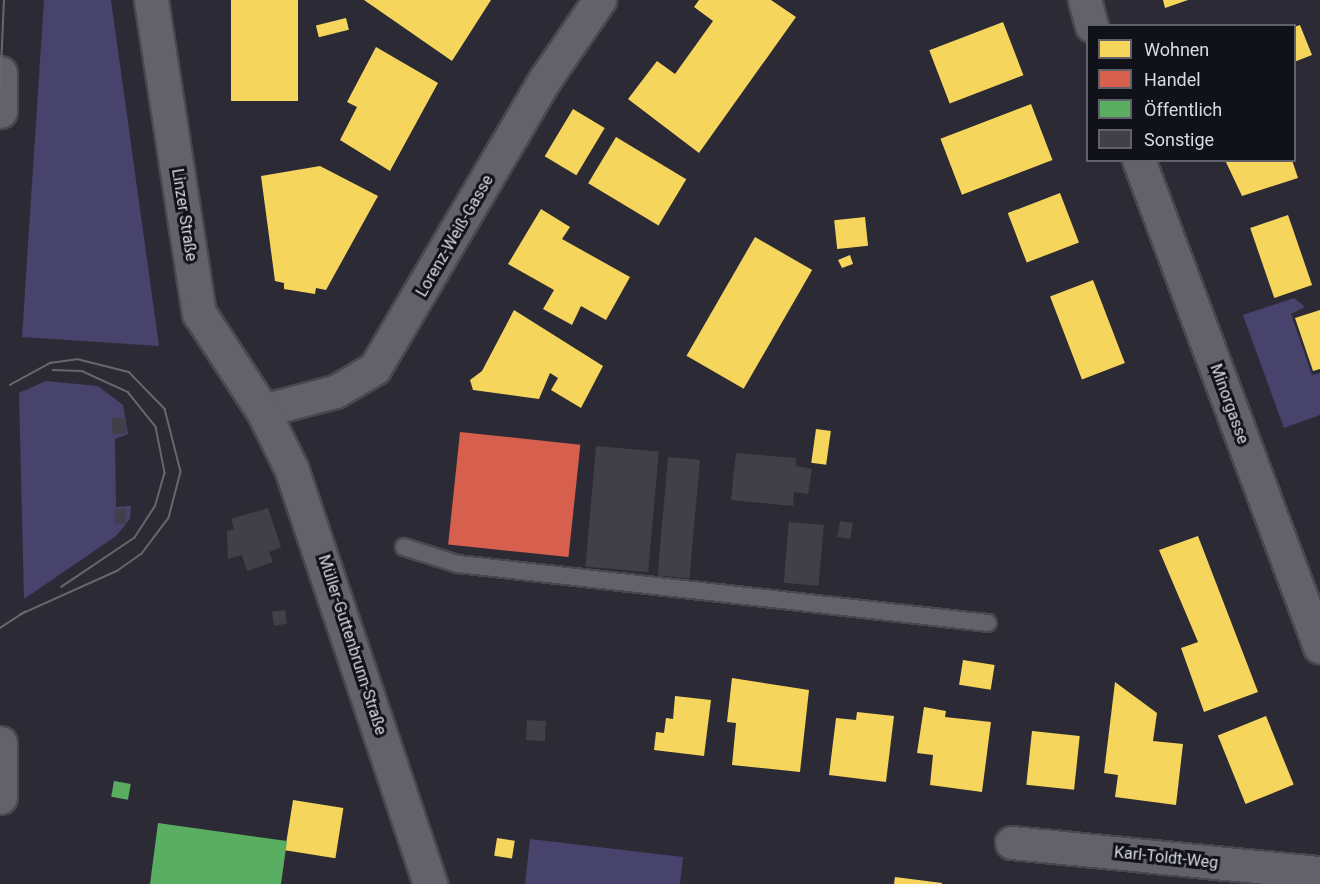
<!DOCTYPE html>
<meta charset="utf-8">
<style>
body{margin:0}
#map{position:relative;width:1320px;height:884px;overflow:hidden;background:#2c2b35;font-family:Roboto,sans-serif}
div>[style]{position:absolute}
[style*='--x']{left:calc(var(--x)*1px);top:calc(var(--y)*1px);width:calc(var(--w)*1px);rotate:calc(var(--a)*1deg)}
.green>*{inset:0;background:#47436d}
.homes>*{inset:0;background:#f6d55c;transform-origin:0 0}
.shops>*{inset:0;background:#d6604d;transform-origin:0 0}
.public>*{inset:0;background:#5aae61;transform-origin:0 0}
.building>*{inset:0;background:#414049;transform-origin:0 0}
.roads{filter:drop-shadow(2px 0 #484850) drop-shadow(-2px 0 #484850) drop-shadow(0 2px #484850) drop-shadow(0 -2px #484850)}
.service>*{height:16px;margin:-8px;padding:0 8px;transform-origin:8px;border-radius:8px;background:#63626b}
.minor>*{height:32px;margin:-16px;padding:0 16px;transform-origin:16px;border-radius:16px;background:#63626b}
.secondary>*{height:33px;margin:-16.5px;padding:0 16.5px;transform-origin:16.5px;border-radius:16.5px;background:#63626b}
.tram>*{height:1.5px;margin:-0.75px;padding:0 0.75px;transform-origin:0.75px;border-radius:0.75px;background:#68666e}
span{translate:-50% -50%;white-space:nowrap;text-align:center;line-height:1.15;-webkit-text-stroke:6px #111119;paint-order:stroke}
.street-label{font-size:16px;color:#dadae7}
.legend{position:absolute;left:1086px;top:24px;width:210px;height:138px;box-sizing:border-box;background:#111119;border:2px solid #61616b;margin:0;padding:8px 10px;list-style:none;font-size:18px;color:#dadae7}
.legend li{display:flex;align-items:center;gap:12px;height:30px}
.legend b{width:30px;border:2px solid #61616b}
</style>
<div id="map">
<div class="green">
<div style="clip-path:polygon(44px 0,111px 0,159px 346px,22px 337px)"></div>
<div style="clip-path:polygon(1294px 298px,1305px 307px,1291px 314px,1312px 375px,1320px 373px,1320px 415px,1284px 428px,1243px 315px)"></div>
<div style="clip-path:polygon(46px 381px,98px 386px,123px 405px,128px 434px,115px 439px,116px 507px,131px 506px,130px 519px,116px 536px,24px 599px,19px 393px)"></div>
<div style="clip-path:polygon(530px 839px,683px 857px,680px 884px,525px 884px)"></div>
</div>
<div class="homes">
<div style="left:231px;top:0;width:67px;height:101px"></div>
<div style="clip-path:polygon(364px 0,491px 0,452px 61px)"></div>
<div style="clip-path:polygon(699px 0,771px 0,796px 17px,699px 153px,628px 99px,657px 61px,675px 74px,713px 21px,694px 7px)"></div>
<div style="clip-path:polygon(1163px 0,1188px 0,1165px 8px)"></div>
<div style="left:346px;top:18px;width:12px;height:31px;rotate:76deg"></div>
<div style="left:1003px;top:22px;width:57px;height:79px;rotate:69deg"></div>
<div style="clip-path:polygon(1300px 25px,1312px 55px,1294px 62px,1294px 27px)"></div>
<div style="clip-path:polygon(376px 47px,438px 83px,390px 171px,340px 140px,357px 107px,347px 102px)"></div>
<div style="left:1031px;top:104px;width:60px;height:97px;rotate:69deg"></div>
<div style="left:573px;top:109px;width:37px;height:55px;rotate:31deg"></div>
<div style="left:616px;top:137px;width:82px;height:54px;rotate:31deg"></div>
<div style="clip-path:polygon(1225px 160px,1292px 160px,1298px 178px,1242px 196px)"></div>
<div style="clip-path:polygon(320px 166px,378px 196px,326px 290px,316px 288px,315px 294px,284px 289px,284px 283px,275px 281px,261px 176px)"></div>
<div style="left:1060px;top:193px;width:53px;height:56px;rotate:69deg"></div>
<div style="clip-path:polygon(541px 209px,570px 227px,562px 239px,630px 277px,606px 320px,581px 306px,572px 325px,543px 309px,554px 290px,508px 264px)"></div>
<div style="left:1288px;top:215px;width:74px;height:40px;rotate:71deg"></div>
<div style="left:865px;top:217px;width:29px;height:31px;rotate:84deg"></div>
<div style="left:755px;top:237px;width:66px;height:137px;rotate:30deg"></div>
<div style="clip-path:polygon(850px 255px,853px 264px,842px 268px,838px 260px)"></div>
<div style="left:1093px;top:280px;width:89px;height:46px;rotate:69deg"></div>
<div style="clip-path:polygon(514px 310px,603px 366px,581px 408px,551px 390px,558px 378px,550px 373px,539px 399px,473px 390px,470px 380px,482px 371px)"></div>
<div style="clip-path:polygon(1320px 310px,1320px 369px,1313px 371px,1295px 318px)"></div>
<div style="left:816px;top:429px;width:15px;height:34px;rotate:8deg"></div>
<div style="clip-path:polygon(1198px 536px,1258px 692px,1204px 712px,1181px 648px,1198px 642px,1159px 550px)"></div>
<div style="left:963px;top:660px;width:32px;height:25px;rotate:9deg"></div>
<div style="clip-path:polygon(732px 678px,809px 690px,800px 772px,732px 765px,736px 723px,727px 722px)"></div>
<div style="clip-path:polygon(1115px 682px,1157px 713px,1153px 741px,1183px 744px,1176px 805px,1115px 797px,1118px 775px,1104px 773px)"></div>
<div style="clip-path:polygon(675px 696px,711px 700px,704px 756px,654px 750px,656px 732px,664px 733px,666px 718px,673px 719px)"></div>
<div style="clip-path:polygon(924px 707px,946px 711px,945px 717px,991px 722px,982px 792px,930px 785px,933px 755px,917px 753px)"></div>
<div style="clip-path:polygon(857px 712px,894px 716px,886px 782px,829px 775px,836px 718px,856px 720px)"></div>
<div style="left:1266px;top:716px;width:74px;height:52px;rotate:68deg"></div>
<div style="left:1032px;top:731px;width:48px;height:54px;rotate:6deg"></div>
<div style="left:293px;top:800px;width:51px;height:51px;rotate:9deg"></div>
<div style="left:497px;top:838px;width:18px;height:18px;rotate:9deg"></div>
<div style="clip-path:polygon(895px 877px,942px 883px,942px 884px,894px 884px)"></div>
</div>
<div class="shops">
<div style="left:460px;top:432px;width:121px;height:113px;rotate:6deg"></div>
</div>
<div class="public">
<div style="left:114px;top:781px;width:17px;height:16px;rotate:10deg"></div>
<div style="clip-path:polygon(158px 823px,287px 841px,281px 884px,150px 884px)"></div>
</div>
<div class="building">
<div style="left:112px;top:418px;width:14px;height:16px"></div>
<div style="left:596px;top:446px;width:63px;height:121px;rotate:5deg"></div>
<div style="clip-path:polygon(736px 453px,796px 458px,796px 466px,812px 469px,808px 494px,794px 492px,793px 506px,731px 500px)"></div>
<div style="left:668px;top:457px;width:32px;height:119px;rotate:5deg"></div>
<div style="clip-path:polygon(268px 508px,281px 547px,269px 552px,273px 562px,247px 571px,242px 555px,228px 559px,227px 531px,234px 529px,231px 519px)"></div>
<div style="left:115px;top:509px;width:11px;height:15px"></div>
<div style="left:840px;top:521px;width:13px;height:16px;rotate:9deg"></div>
<div style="left:789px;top:522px;width:35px;height:61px;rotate:5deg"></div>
<div style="left:285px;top:610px;width:14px;height:13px;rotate:82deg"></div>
<div style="left:527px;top:720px;width:19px;height:20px;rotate:3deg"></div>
</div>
<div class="roads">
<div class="service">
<div style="--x:404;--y:547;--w:57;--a:17.5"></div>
<div style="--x:458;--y:564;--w:533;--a:6.35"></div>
</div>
<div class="minor">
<div style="--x:1085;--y:0;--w:27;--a:75"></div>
<div style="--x:1139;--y:160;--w:520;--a:69.61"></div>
<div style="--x:263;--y:411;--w:75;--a:-14.6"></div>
<div style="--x:336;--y:392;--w:45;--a:-30.5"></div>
<div style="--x:375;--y:369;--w:337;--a:-59.5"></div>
<div style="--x:546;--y:79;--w:96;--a:-55.6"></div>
<div style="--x:1012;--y:843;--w:309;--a:5.6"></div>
</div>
<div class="secondary">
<div style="--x:151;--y:0;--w:317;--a:81.3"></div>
<div style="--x:199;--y:313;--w:117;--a:56.9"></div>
<div style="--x:263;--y:411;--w:64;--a:63.8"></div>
<div style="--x:291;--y:468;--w:439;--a:71.5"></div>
<div style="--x:0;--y:73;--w:38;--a:90"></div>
<div style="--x:0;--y:743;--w:54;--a:90"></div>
</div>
</div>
<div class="tram">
<div style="--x:0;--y:91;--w:91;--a:-87.5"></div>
<div style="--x:53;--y:370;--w:29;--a:2"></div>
<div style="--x:82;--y:371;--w:51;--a:24.5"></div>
<div style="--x:128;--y:392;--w:45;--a:51.3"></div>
<div style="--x:156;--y:427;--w:47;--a:78.9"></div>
<div style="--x:165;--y:473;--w:35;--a:106"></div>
<div style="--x:155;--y:507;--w:37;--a:123"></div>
<div style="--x:135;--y:538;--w:88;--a:146.1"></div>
<div style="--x:10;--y:385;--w:46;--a:-28.8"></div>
<div style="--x:50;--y:363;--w:27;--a:-8"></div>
<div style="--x:77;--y:359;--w:54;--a:14"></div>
<div style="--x:129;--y:372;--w:52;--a:45.8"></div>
<div style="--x:165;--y:409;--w:65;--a:75.7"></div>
<div style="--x:181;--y:472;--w:48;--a:104.6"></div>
<div style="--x:169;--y:518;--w:45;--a:126.9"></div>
<div style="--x:142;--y:554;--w:29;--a:145"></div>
<div style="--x:118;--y:571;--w:107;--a:155.8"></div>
<div style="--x:0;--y:628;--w:30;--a:-33"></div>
</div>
<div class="street-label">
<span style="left:184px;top:215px;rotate:81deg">Linzer Straße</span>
<span style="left:455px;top:236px;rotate:-60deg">Lorenz-Weiß-Gasse</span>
<span style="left:1229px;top:404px;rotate:70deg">Minorgasse</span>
<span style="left:352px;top:645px;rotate:72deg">Müller-Guttenbrunn-Straße</span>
<span style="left:1166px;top:858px;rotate:6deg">Karl-Toldt-Weg</span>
</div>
<ul class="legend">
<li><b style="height:16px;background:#f6d55c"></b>Wohnen</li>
<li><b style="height:16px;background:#d6604d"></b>Handel</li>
<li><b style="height:16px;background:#5aae61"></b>Öffentlich</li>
<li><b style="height:16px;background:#414049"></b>Sonstige</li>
</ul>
</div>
